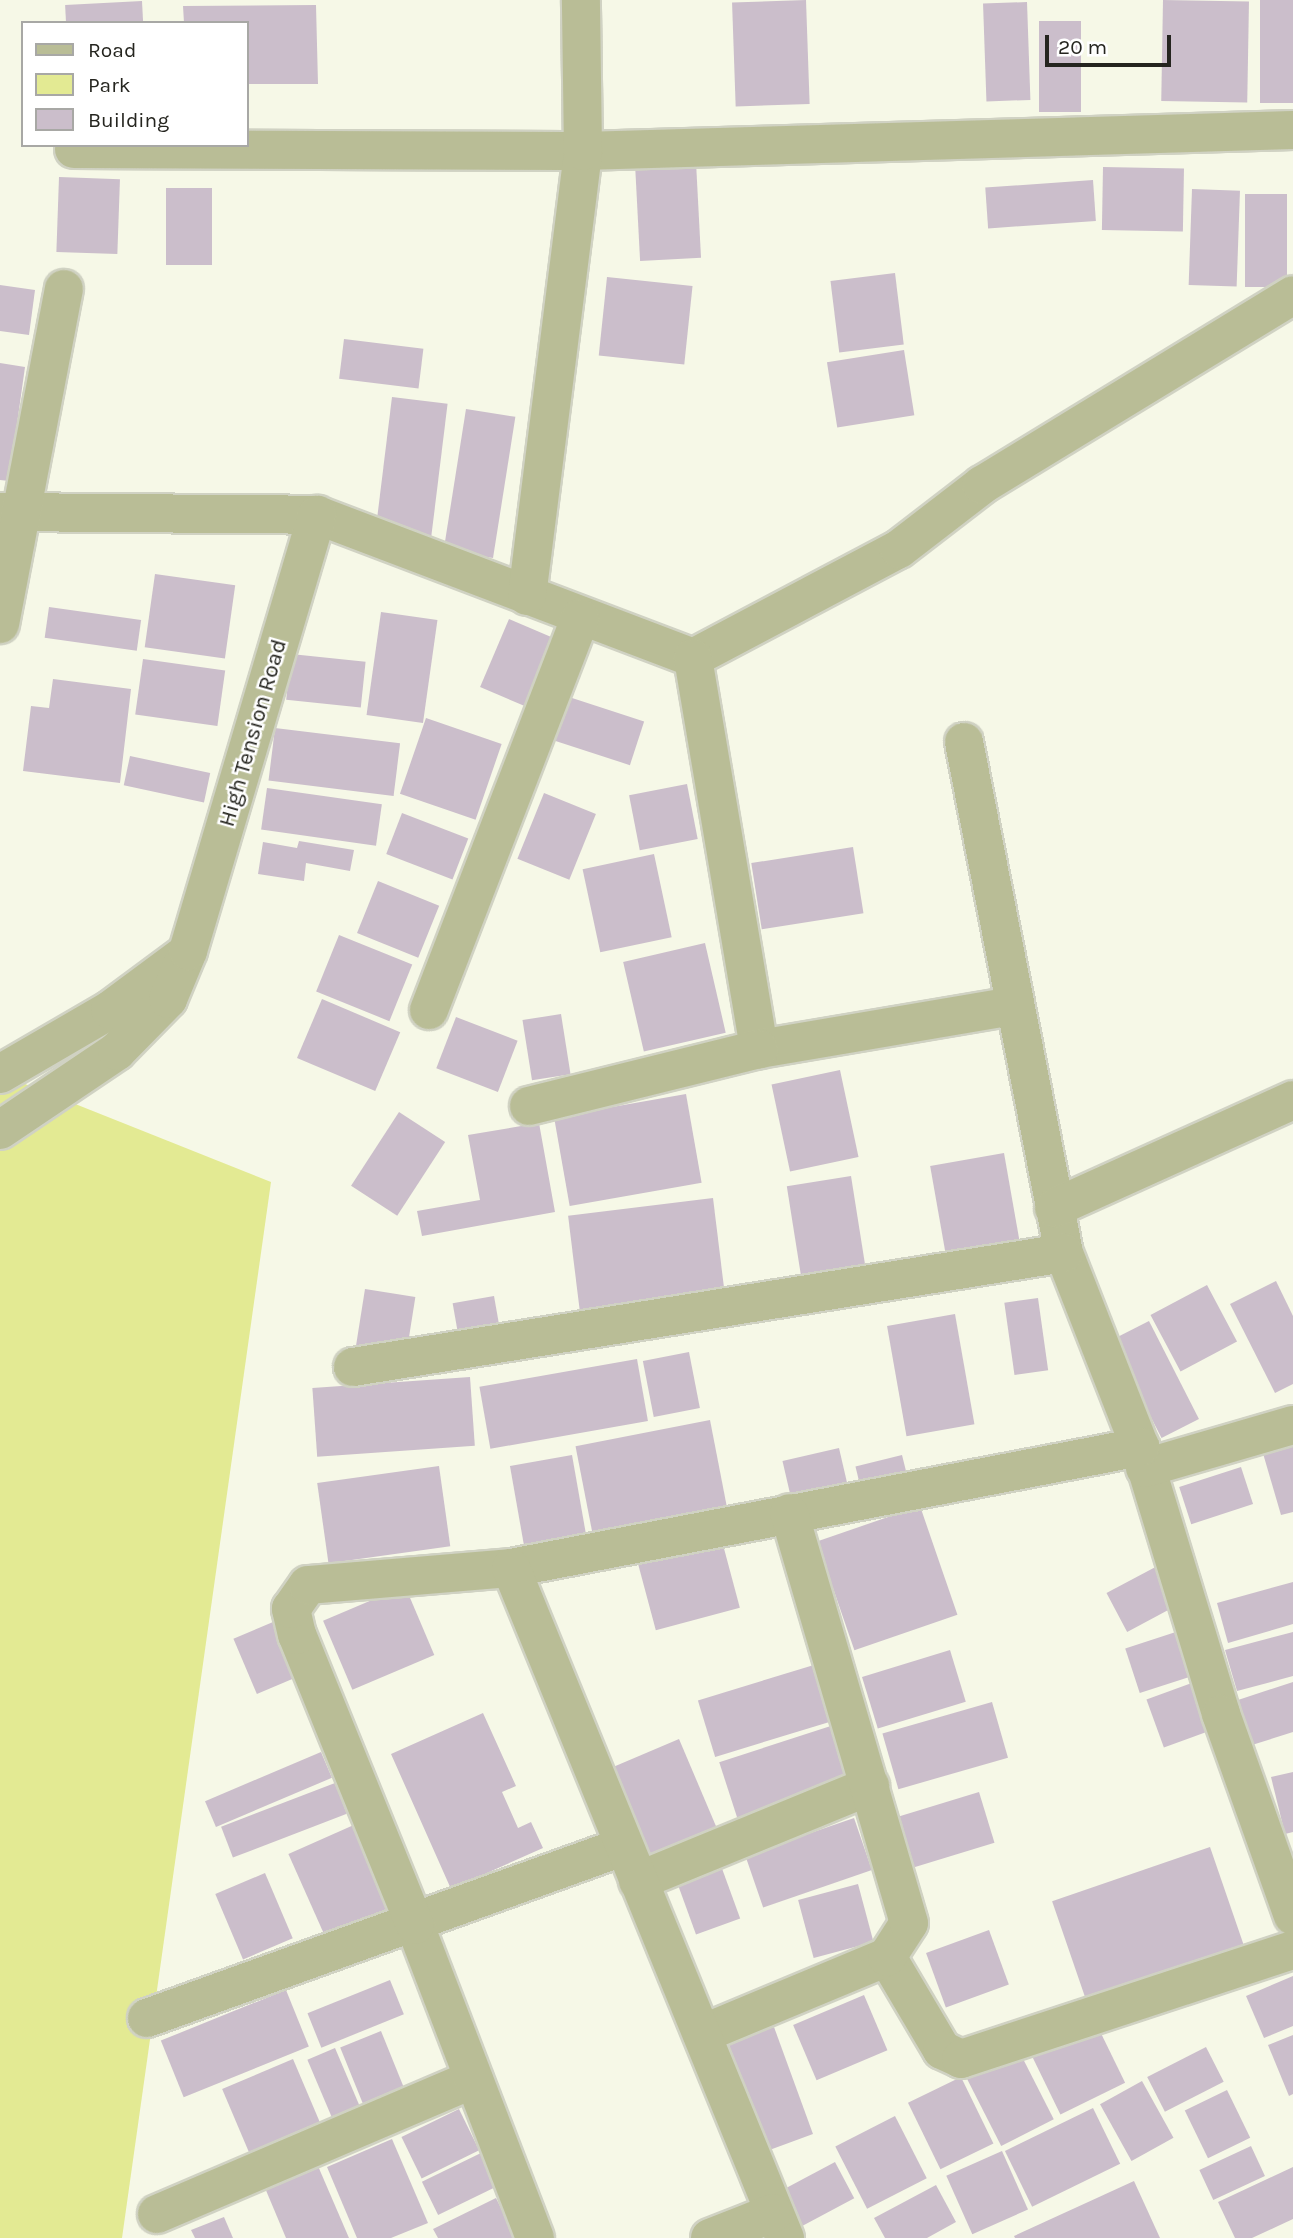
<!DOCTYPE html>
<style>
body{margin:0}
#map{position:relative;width:1293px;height:2238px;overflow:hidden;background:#f6f8e7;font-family:Karla,sans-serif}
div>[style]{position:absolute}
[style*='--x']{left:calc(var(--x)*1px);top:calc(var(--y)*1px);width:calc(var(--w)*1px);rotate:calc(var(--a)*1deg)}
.green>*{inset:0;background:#e3ea93}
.building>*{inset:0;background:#cbbecb;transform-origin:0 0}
.roads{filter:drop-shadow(2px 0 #d0d2c3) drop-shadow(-2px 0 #d0d2c3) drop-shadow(0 2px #d0d2c3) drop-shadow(0 -2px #d0d2c3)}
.minor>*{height:38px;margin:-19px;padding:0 19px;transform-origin:19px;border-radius:19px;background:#b9bd96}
span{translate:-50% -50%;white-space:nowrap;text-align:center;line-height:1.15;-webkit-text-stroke:5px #fff;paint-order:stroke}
.street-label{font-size:23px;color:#25251f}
.legend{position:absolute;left:21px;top:21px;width:228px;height:126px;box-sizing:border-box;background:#fff;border:2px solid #a8a8a5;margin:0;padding:9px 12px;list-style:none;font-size:21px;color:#25251f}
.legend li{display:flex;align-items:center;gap:14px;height:35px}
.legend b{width:35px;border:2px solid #a8a8a5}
.scale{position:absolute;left:1045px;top:35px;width:126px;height:32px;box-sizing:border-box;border:4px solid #25251f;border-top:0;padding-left:9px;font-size:21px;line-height:24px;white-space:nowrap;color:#25251f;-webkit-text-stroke:5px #fff;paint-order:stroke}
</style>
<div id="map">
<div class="green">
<div style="clip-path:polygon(0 1074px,271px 1182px,122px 2238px,0 2238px)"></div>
</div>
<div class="building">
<div style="left:806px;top:0;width:104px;height:74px;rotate:88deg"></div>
<div style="left:1163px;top:0;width:86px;height:101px;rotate:1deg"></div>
<div style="left:1260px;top:0;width:33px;height:103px"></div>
<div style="left:142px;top:1px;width:22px;height:77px;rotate:87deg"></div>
<div style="left:1027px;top:2px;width:98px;height:44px;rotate:88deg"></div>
<div style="clip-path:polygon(316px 5px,318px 84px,247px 84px,247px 23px,184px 23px,183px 6px)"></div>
<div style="left:1039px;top:21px;width:42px;height:91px"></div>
<div style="left:696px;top:162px;width:96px;height:61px;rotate:87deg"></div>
<div style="left:1103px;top:167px;width:81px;height:63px;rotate:1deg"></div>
<div style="left:59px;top:177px;width:61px;height:75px;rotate:2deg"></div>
<div style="left:1093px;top:180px;width:41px;height:108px;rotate:86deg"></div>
<div style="left:166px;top:188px;width:46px;height:77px"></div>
<div style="left:1192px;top:189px;width:48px;height:96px;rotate:2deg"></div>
<div style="left:1245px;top:194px;width:42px;height:93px"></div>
<div style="left:895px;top:273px;width:72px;height:65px;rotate:83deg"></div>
<div style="left:607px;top:277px;width:86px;height:79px;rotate:6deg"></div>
<div style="clip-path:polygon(0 285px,35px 290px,29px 335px,0 331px)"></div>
<div style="left:344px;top:339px;width:80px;height:40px;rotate:7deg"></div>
<div style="left:904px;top:350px;width:66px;height:78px;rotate:81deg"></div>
<div style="clip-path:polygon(0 363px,25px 367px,9px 481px,0 480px)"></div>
<div style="left:392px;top:397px;width:56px;height:136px;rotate:7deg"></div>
<div style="left:466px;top:409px;width:50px;height:143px;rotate:9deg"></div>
<div style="left:155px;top:574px;width:81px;height:74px;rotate:8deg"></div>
<div style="left:49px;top:607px;width:93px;height:31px;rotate:8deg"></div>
<div style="left:381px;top:612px;width:57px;height:104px;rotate:8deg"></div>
<div style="left:509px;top:619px;width:49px;height:74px;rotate:23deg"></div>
<div style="left:291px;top:654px;width:75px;height:46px;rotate:6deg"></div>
<div style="left:143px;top:659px;width:83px;height:56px;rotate:8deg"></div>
<div style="clip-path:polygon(53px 679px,131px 689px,120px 783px,23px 771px,31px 706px,49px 708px)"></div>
<div style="left:569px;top:697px;width:79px;height:46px;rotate:18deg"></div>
<div style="left:426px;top:718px;width:80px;height:80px;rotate:19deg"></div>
<div style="left:275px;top:728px;width:126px;height:53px;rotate:7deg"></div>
<div style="left:130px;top:756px;width:82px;height:30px;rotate:12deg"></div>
<div style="left:687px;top:784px;width:56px;height:59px;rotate:79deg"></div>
<div style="left:267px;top:788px;width:116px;height:42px;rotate:8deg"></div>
<div style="left:544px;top:793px;width:56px;height:71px;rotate:22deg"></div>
<div style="left:402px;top:813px;width:71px;height:44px;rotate:21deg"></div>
<div style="clip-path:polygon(299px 841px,354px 850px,350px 871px,306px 863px,304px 881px,258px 874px,263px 842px,297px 848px)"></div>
<div style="left:853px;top:847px;width:67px;height:103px;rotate:81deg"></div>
<div style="left:654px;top:854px;width:85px;height:73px;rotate:78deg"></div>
<div style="left:378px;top:881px;width:66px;height:56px;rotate:22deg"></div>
<div style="left:339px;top:935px;width:79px;height:61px;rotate:22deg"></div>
<div style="left:705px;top:943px;width:92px;height:84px;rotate:77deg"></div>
<div style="left:322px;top:999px;width:85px;height:64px;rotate:23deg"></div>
<div style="left:561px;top:1014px;width:61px;height:39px;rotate:81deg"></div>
<div style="left:456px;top:1017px;width:66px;height:55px;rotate:21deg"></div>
<div style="left:840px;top:1070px;width:89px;height:70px;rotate:78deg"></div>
<div style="left:686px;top:1094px;width:90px;height:134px;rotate:80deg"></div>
<div style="left:399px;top:1112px;width:55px;height:88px;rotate:33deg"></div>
<div style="clip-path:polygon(539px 1123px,555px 1212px,422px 1236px,417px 1211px,480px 1200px,468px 1135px)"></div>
<div style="left:1004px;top:1153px;width:95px;height:75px;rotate:80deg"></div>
<div style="left:851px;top:1176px;width:93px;height:65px;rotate:81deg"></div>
<div style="left:713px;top:1198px;width:97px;height:146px;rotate:83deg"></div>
<div style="clip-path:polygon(1276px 1281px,1293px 1316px,1293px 1384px,1275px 1393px,1230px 1304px)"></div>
<div style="left:1207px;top:1285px;width:64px;height:64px;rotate:62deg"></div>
<div style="left:365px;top:1289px;width:51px;height:57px;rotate:9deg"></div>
<div style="left:494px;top:1296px;width:36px;height:42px;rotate:80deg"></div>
<div style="left:1038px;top:1298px;width:73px;height:34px;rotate:82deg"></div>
<div style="left:955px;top:1314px;width:112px;height:69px;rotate:80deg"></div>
<div style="left:1149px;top:1321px;width:110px;height:42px;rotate:63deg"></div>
<div style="left:689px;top:1352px;width:57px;height:47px;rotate:79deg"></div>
<div style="left:637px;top:1359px;width:63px;height:160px;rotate:80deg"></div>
<div style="left:470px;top:1377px;width:69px;height:158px;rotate:86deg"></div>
<div style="left:710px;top:1420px;width:99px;height:137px;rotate:79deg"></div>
<div style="clip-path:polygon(1293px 1441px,1293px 1512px,1281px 1515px,1262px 1450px)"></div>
<div style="left:839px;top:1448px;width:46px;height:58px;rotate:77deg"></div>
<div style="left:572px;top:1455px;width:92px;height:63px;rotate:80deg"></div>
<div style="left:902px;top:1455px;width:30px;height:48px;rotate:76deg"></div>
<div style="left:439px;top:1466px;width:81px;height:123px;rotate:82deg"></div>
<div style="left:1241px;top:1467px;width:39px;height:65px;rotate:72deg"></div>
<div style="left:920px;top:1506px;width:115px;height:109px;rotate:71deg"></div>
<div style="left:722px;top:1541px;width:69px;height:87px;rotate:75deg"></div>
<div style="left:1163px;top:1563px;width:44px;height:64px;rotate:62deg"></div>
<div style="clip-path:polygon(1293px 1582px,1293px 1624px,1228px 1643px,1217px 1603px)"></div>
<div style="left:405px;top:1586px;width:75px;height:89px;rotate:67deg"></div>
<div style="left:273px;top:1622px;width:60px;height:43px;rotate:67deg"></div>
<div style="left:1188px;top:1628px;width:47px;height:66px;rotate:72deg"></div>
<div style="clip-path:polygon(1293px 1632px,1293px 1676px,1237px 1691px,1225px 1650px)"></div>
<div style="left:950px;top:1650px;width:54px;height:92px;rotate:73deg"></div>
<div style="left:827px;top:1661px;width:59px;height:135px;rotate:73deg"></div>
<div style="left:1200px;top:1680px;width:51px;height:57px;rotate:70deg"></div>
<div style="clip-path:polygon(1293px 1682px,1293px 1732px,1252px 1745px,1238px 1700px)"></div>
<div style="left:992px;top:1702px;width:58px;height:114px;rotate:74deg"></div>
<div style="clip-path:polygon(483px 1713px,516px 1786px,502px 1792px,518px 1828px,531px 1822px,543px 1848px,451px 1889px,391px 1754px)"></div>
<div style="left:840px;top:1723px;width:58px;height:127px;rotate:72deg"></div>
<div style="left:679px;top:1739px;width:104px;height:85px;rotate:67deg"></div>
<div style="left:321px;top:1752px;width:28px;height:126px;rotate:67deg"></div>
<div style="clip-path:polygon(1293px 1772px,1293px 1832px,1285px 1834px,1271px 1777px)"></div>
<div style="left:335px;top:1783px;width:33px;height:122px;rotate:69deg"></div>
<div style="left:979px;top:1792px;width:53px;height:95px;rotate:73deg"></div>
<div style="left:854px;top:1818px;width:55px;height:115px;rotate:71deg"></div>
<div style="left:356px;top:1824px;width:90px;height:74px;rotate:66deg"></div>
<div style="left:1210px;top:1847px;width:103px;height:167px;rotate:71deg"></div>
<div style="left:720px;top:1863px;width:59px;height:47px;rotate:70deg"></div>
<div style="left:265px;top:1873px;width:71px;height:54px;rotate:67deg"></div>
<div style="left:858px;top:1884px;width:60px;height:62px;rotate:75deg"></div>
<div style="left:989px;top:1930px;width:58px;height:67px;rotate:70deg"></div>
<div style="clip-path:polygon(1293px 1976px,1293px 2026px,1264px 2038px,1246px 1996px)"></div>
<div style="left:390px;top:1980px;width:37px;height:89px;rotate:68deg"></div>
<div style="left:286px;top:1990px;width:61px;height:135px;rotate:68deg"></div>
<div style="left:864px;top:1995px;width:60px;height:77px;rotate:67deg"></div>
<div style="left:1094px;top:2019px;width:71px;height:72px;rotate:64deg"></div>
<div style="left:774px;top:2027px;width:114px;height:59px;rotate:70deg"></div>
<div style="left:381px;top:2031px;width:65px;height:44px;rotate:68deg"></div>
<div style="clip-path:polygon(1293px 2035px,1293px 2094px,1289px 2096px,1268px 2045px)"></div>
<div style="left:1017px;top:2047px;width:81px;height:59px;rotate:63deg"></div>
<div style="left:1206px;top:2047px;width:39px;height:66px;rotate:63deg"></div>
<div style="left:335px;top:2048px;width:69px;height:30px;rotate:67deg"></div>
<div style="left:293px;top:2059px;width:72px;height:77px;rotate:67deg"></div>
<div style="left:961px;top:2077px;width:74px;height:59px;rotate:64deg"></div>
<div style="left:1142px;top:2081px;width:65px;height:48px;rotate:61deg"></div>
<div style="left:1227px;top:2090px;width:53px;height:47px;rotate:64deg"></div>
<div style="left:1093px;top:2108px;width:62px;height:98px;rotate:64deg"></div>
<div style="left:459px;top:2109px;width:46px;height:64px;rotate:64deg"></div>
<div style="left:895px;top:2116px;width:70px;height:67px;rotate:63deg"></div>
<div style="clip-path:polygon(392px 2139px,428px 2223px,391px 2238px,357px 2238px,327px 2167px)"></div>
<div style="left:1251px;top:2146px;width:33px;height:57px;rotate:65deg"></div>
<div style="left:1002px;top:2151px;width:64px;height:61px;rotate:66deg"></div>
<div style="left:483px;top:2152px;width:37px;height:68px;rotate:64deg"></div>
<div style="left:835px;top:2162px;width:41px;height:59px;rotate:62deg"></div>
<div style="clip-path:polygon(318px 2166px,349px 2238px,286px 2238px,265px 2188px)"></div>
<div style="clip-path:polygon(1293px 2167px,1293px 2219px,1252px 2238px,1235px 2238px,1218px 2202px)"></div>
<div style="clip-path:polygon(1134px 2181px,1160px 2238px,1015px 2238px,1014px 2236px)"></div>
<div style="clip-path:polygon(936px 2185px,956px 2222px,927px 2238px,885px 2238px,874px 2218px)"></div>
<div style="clip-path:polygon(496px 2198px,516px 2238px,438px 2238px,433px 2229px)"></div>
<div style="clip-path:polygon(224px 2217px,233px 2238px,195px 2238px,191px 2230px)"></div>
</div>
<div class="roads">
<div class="minor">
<div style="--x:74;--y:149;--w:509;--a:0.23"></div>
<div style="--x:583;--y:151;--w:710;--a:-1.69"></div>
<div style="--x:0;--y:512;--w:317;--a:0.5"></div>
<div style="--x:317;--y:515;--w:402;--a:20.8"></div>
<div style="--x:693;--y:658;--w:233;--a:-27.9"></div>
<div style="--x:899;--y:549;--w:105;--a:-37.6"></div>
<div style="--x:982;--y:485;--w:364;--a:-31.4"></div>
<div style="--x:527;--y:596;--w:449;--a:-82.8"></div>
<div style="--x:583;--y:151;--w:151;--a:-90.8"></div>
<div style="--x:0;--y:624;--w:341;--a:-79.2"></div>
<div style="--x:693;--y:658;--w:397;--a:80.4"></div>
<div style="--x:759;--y:1049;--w:258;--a:-9.6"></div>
<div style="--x:964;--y:742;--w:521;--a:78.93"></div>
<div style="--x:1064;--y:1253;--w:208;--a:68.6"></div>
<div style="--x:1140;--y:1447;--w:279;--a:73.1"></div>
<div style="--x:1221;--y:1714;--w:214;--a:70.4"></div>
<div style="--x:429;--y:1010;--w:420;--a:-68.9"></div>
<div style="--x:0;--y:1074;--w:127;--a:-30.2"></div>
<div style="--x:110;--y:1010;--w:91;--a:-36.5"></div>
<div style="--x:529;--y:1106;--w:237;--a:-13.9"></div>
<div style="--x:0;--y:1130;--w:141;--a:-34"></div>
<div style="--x:117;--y:1051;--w:73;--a:-45.6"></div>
<div style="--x:168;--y:999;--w:52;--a:-67.4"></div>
<div style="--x:188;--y:951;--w:455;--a:-73.5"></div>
<div style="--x:1054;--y:1208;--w:262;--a:-24.3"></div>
<div style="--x:353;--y:1367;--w:720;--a:-9.11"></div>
<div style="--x:1145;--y:1468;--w:154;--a:-16.2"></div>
<div style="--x:511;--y:1568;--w:641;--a:-10.89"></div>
<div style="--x:638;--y:1881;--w:251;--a:-22.3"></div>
<div style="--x:887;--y:1957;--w:108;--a:59.4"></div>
<div style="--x:942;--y:2050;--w:21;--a:25"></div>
<div style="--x:961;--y:2059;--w:349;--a:-18.2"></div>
<div style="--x:147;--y:2018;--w:505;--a:-19.8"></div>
<div style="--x:702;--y:2034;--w:200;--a:-22.6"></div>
<div style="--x:887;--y:1957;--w:40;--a:-57.1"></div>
<div style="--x:909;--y:1923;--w:427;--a:-106.3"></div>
<div style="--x:157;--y:2214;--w:344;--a:-23.1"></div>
<div style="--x:535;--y:2238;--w:335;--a:-111"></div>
<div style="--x:415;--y:1925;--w:313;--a:-112.1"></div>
<div style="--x:297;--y:1635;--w:27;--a:-103"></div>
<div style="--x:291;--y:1609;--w:29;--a:-55"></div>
<div style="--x:308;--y:1585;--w:204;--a:-4.8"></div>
<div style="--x:511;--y:1568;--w:724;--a:67.76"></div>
<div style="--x:710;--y:2238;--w:68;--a:-21.6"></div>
</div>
</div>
<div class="street-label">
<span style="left:253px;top:733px;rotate:-74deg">High Tension Road</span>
</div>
<ul class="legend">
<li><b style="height:9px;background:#b9bd96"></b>Road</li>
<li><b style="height:19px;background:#e3ea93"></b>Park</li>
<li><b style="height:19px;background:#cbbecb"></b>Building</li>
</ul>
<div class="scale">20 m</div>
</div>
